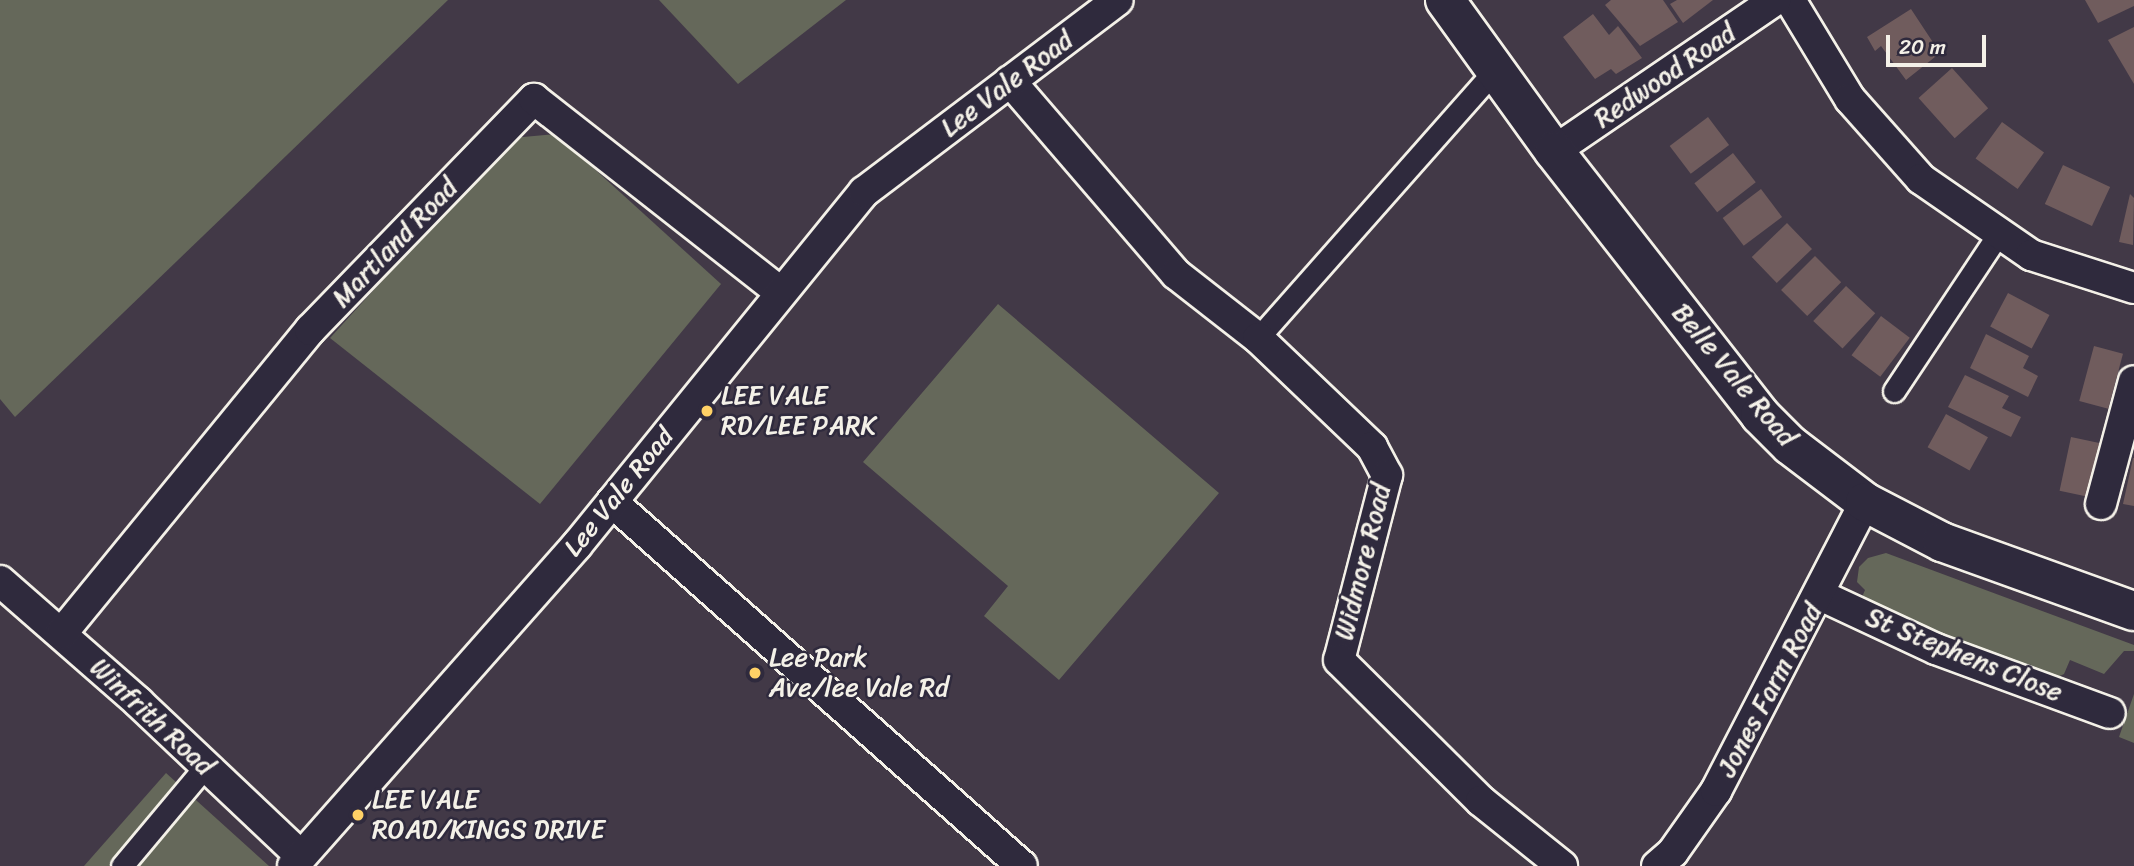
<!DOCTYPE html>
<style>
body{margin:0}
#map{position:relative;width:2134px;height:866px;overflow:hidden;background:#423947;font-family:Sriracha,sans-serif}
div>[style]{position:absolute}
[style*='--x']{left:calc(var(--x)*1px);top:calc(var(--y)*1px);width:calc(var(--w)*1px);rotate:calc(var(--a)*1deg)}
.green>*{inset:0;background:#65685a}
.building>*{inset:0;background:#705c5d;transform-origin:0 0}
.roads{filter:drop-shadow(2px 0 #f4f1e8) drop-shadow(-2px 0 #f4f1e8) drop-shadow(0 2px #f4f1e8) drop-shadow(0 -2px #f4f1e8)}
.pedestrian>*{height:21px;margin:-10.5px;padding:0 10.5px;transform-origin:10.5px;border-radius:10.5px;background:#2f2a3d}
.minor>*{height:30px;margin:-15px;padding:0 15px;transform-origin:15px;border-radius:15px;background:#2f2a3d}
.secondary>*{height:38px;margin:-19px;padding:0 19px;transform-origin:19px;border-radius:19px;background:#2f2a3d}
.dots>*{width:19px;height:19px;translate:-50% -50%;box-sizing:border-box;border:4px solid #2f2a3d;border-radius:50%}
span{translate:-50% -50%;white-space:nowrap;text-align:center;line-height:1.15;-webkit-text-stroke:5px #2f2a3d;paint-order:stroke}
.street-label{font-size:26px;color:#f4f1e8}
.poi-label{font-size:26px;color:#f4f1e8}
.left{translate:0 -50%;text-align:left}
.scale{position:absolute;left:1886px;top:35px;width:100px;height:32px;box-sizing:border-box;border:4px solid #f4f1e8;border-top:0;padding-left:9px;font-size:21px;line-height:24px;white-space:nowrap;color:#f4f1e8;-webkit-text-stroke:5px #2f2a3d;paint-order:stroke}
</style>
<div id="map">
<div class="green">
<div style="clip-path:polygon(0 0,448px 0,15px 417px,0 399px)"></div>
<div style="clip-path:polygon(659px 0,846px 0,738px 84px)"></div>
<div style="clip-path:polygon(556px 134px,721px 284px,540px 504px,330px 338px,512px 138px)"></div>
<div style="clip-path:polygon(998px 304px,1219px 493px,1059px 680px,984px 616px,1008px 586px,863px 462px)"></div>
<div style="clip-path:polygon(1886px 553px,2134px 645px,2134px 651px,2124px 651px,2104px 674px,2070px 660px,2064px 674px,2049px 681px,1860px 602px,1865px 590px,1857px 582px,1859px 567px,1868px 558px)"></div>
<div style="clip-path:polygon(2134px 694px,2134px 743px,2119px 737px)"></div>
<div style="clip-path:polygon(166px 773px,269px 866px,84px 866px)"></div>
</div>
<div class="building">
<div style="clip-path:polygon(1611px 0,1663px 0,1678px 22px,1640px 46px,1605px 5px)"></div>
<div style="clip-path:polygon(1677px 0,1713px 0,1683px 23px,1670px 4px)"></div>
<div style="clip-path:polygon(2085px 0,2134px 0,2134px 6px,2098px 23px)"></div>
<div style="clip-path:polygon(1911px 9px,1940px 53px,1906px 80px,1881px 46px,1875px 51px,1867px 37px)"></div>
<div style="clip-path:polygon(1593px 14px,1609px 35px,1618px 26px,1642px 58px,1616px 74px,1611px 69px,1595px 79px,1563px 37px)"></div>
<div style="clip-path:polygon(2134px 27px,2134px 84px,2108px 40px)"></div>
<div style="left:1952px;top:68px;width:54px;height:45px;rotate:48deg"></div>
<div style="left:1708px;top:117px;width:35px;height:48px;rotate:53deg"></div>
<div style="left:2002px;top:122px;width:52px;height:45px;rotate:36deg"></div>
<div style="left:1733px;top:153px;width:37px;height:49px;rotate:52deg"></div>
<div style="left:2063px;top:165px;width:52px;height:43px;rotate:25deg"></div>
<div style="left:1761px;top:189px;width:35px;height:48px;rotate:53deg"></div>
<div style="clip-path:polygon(2130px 194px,2134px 198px,2133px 245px,2119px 242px)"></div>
<div style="left:1787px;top:223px;width:36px;height:49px;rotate:46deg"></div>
<div style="left:1815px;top:256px;width:37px;height:48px;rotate:45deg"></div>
<div style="left:1846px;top:286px;width:40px;height:48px;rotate:43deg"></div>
<div style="left:2008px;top:293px;width:47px;height:38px;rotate:28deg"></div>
<div style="left:1881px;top:316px;width:36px;height:49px;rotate:37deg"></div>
<div style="clip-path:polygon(1986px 334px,2029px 356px,2023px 368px,2038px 376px,2028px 397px,1970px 368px)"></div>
<div style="left:2094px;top:346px;width:30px;height:57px;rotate:15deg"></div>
<div style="clip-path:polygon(1965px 375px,2009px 396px,2002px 408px,2021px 417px,2011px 437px,1948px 407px)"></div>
<div style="left:1946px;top:414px;width:48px;height:38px;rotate:29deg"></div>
<div style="left:2071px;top:437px;width:29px;height:55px;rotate:12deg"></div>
<div style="clip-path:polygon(2133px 458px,2134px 458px,2134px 506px,2123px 504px)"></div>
</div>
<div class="roads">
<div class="pedestrian">
<div style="--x:1258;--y:338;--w:356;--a:-48.5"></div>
<div style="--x:1894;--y:391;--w:186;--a:-56.4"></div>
<div style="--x:122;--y:866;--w:128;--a:-50.1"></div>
</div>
<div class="minor">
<div style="--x:1790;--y:0;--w:116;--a:58.8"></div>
<div style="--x:1850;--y:99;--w:107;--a:48.4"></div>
<div style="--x:1921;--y:179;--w:134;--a:34.6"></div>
<div style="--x:2031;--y:255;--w:108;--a:17.8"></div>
<div style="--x:1010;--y:81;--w:255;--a:49.3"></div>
<div style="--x:1176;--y:274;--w:104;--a:38"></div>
<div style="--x:1258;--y:338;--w:158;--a:43.7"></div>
<div style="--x:1372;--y:447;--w:32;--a:62"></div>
<div style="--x:1387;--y:475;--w:191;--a:104.5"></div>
<div style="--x:1339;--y:660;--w:200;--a:44.8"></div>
<div style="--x:1481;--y:801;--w:104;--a:38.7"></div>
<div style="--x:1554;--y:151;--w:268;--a:-34.3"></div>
<div style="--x:612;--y:502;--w:548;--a:41.6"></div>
<div style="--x:2101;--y:504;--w:127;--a:-75"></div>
<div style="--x:0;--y:581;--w:184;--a:41.2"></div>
<div style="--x:138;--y:702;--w:224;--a:43.4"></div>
<div style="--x:1820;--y:595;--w:128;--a:25"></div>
<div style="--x:1936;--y:649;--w:185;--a:20.2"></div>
<div style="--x:62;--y:633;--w:392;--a:-50.7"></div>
<div style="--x:310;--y:330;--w:322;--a:-45.9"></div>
<div style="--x:534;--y:99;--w:313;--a:38.1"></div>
<div style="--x:293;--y:866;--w:429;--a:-48.5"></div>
<div style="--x:577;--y:545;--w:455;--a:-50.9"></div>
<div style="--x:864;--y:192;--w:318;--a:-37.1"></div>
<div style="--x:1657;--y:866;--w:21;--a:-41"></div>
<div style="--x:1673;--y:852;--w:75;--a:-54.8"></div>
<div style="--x:1716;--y:791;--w:325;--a:-62.7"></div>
</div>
<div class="secondary">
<div style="--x:1445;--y:0;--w:186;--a:54.2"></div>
<div style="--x:1554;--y:151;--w:335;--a:52"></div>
<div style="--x:1760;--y:415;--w:42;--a:45"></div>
<div style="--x:1790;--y:445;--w:94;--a:37.2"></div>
<div style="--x:1865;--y:502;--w:87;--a:27.5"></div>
<div style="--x:1942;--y:542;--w:204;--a:19.8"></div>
</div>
</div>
<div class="dots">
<div style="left:707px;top:411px;background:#ffd166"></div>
<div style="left:755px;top:673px;background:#ffd166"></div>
<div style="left:358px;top:815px;background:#ffd166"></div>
</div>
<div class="street-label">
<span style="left:1665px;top:76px;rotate:-34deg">Redwood Road</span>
<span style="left:1007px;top:84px;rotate:-37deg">Lee Vale Road</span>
<span style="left:395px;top:243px;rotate:-46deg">Martland Road</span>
<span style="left:1734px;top:375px;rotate:50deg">Belle Vale Road</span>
<span style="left:619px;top:492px;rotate:-51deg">Lee Vale Road</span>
<span style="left:1363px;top:562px;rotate:-76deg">Widmore Road</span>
<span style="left:1964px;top:655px;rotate:22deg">St Stephens Close</span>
<span style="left:1770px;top:690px;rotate:-62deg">Jones Farm Road</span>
<span style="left:152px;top:717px;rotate:43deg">Winfrith Road</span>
</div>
<div class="poi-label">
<span class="left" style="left:721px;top:411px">LEE VALE<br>RD/LEE PARK</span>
<span class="left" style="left:769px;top:673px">Lee Park<br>Ave/lee Vale Rd</span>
<span class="left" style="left:372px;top:815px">LEE VALE<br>ROAD/KINGS DRIVE</span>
</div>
<div class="scale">20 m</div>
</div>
